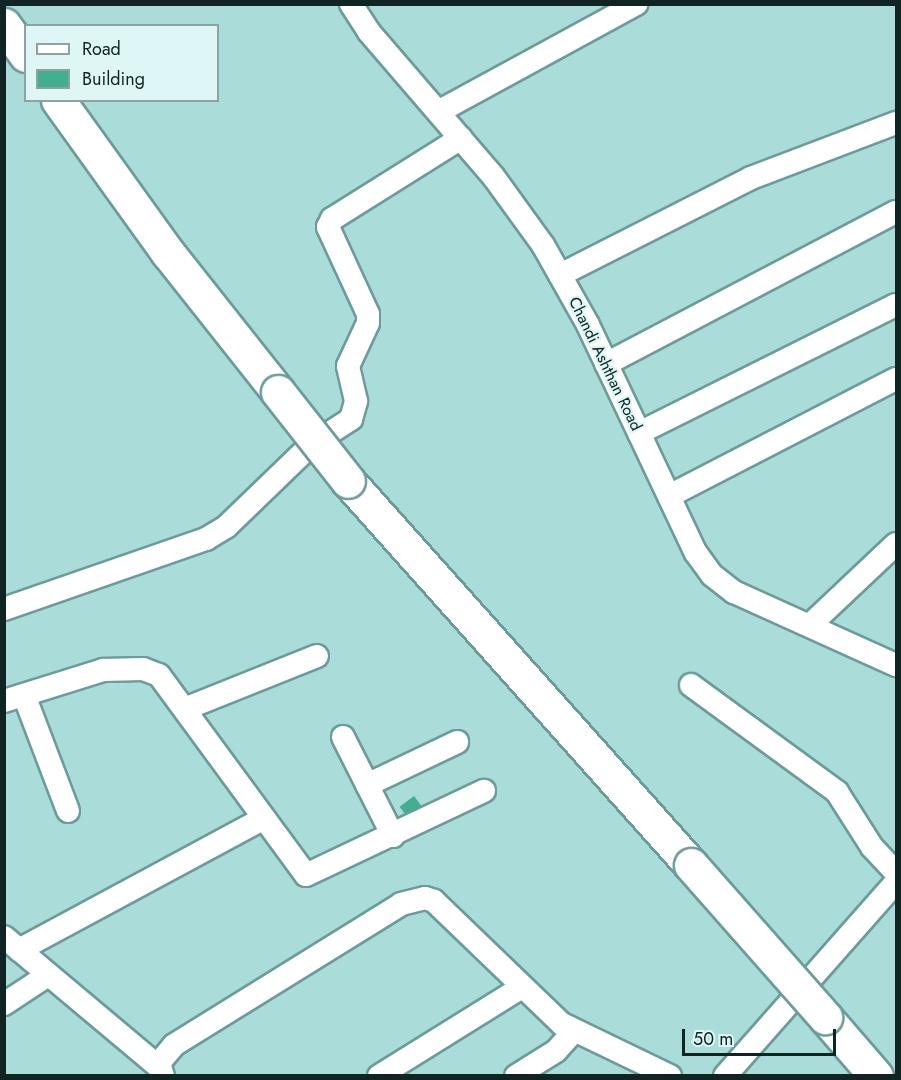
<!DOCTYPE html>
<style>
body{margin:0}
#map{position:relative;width:901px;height:1080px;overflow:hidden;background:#aadcd9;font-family:Jost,sans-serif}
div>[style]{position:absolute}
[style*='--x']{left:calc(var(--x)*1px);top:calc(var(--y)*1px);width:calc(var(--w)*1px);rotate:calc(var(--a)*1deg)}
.building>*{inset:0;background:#43af92;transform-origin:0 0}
.roads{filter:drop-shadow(2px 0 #6c9c9a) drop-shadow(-2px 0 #6c9c9a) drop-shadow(0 2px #6c9c9a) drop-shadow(0 -2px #6c9c9a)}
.street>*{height:22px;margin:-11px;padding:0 11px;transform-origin:11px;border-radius:11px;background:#fff}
.highway>*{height:33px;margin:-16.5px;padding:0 16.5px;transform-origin:16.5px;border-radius:16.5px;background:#fff}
.bridges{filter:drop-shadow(2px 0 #6c9c9a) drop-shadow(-2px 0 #6c9c9a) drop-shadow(0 2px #6c9c9a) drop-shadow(0 -2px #6c9c9a)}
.highway-bridge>*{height:33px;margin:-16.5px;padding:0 16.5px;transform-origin:16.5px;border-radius:16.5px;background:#fff}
span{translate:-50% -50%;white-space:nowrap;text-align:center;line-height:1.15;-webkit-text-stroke:4.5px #def7f6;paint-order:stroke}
.street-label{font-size:16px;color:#102423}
.frame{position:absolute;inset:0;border:6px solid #102423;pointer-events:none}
.legend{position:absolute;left:24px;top:24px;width:195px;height:78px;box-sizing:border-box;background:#def7f6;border:2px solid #8ca3a2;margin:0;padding:8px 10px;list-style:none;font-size:18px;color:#102423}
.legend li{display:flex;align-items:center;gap:12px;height:30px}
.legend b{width:30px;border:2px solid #8ca3a2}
.scale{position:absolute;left:682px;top:1029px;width:154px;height:27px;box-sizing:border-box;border:3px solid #102423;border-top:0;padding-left:8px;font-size:18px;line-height:21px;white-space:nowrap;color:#102423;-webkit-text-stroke:4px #def7f6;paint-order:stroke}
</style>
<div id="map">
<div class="building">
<div style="left:414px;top:796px;width:15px;height:18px;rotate:53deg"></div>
</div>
<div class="roads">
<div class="street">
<div style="--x:351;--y:4;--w:33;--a:57"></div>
<div style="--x:369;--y:32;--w:190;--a:49.3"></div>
<div style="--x:493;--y:176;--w:85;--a:54.1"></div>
<div style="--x:543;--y:245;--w:92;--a:60.6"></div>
<div style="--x:588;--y:325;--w:252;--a:64.7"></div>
<div style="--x:696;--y:553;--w:27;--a:54"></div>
<div style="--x:712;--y:575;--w:28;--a:38"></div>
<div style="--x:734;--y:592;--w:178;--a:24.3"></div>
<div style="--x:438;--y:112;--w:226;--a:-28.6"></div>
<div style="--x:560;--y:275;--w:214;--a:-26.9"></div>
<div style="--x:751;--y:178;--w:155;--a:-20.8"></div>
<div style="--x:606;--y:364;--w:327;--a:-27.7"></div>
<div style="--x:639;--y:433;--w:287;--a:-26.5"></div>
<div style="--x:669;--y:496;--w:255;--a:-27.3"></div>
<div style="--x:4;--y:609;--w:214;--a:-19.1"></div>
<div style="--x:206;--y:539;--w:23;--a:-31"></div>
<div style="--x:226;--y:527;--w:118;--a:-44"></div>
<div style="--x:311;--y:445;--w:48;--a:-33"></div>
<div style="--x:351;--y:419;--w:19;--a:-74"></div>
<div style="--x:356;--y:401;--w:36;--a:-103"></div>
<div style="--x:348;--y:366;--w:47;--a:-65.1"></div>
<div style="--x:368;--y:323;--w:9;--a:-90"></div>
<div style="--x:368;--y:314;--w:96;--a:-114.7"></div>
<div style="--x:328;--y:227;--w:9;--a:-63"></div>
<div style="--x:332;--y:219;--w:152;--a:-32.1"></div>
<div style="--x:810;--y:625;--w:118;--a:-43.3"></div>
<div style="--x:691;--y:685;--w:181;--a:36.2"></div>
<div style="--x:837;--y:792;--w:65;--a:57.5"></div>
<div style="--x:872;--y:847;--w:35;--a:47"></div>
<div style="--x:24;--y:695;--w:124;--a:69.2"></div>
<div style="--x:4;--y:701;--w:104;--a:-17.4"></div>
<div style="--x:103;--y:670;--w:40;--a:-1.4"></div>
<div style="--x:143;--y:669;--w:17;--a:21"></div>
<div style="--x:159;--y:675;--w:248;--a:53.7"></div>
<div style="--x:306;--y:875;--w:197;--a:-25.3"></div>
<div style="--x:187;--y:708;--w:140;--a:-21.8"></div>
<div style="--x:343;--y:737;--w:111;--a:63.2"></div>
<div style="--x:367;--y:785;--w:100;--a:-25.5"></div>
<div style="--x:4;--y:937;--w:202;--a:40"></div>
<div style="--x:19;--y:950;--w:278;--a:-28.3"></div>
<div style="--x:4;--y:1004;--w:53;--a:-33.4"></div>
<div style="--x:163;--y:1076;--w:14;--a:-107"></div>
<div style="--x:159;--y:1063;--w:23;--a:-50"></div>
<div style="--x:174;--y:1045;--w:267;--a:-31.8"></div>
<div style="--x:401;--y:904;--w:25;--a:-14"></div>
<div style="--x:425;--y:898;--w:9;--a:18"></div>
<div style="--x:434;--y:901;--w:178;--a:43.9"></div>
<div style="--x:562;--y:1024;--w:120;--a:25.7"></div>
<div style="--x:379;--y:1076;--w:168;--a:-31.9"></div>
<div style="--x:516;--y:1076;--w:47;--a:-32"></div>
<div style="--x:556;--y:1051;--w:25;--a:-48"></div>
<div style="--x:725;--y:1076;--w:259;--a:-48.6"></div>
</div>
<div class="highway">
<div style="--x:4;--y:25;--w:37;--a:54"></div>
<div style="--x:58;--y:100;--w:188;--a:54.3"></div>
<div style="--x:168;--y:253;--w:177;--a:51.6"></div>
<div style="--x:348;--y:481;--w:515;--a:48.23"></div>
<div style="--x:825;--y:1017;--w:78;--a:49.2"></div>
</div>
</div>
<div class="bridges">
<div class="highway-bridge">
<div style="--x:278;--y:392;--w:113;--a:51.8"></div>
<div style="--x:691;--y:865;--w:203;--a:48.6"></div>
</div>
</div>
<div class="street-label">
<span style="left:605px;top:364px;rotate:64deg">Chandi Ashthan Road</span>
</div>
<div class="frame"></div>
<ul class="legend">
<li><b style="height:8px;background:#fff"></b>Road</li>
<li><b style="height:16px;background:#43af92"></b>Building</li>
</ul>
<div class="scale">50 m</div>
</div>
